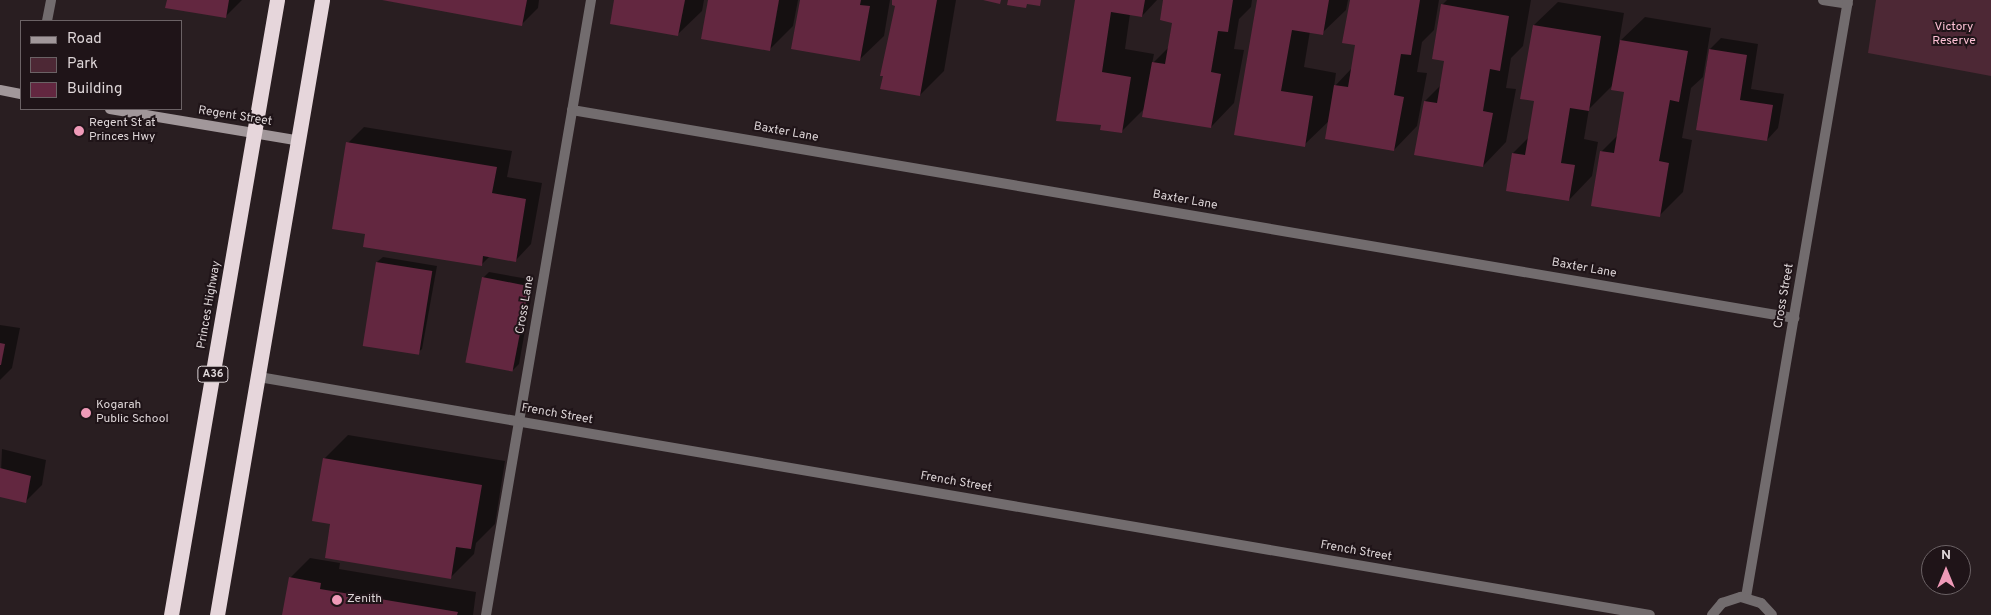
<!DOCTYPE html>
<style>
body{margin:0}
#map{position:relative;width:1991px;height:615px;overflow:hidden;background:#291e21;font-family:Overpass,sans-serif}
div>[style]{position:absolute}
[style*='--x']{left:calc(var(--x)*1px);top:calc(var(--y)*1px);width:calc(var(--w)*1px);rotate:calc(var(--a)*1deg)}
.green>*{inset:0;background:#4d2835}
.shadow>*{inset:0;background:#0007}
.building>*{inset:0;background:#632740;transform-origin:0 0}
.lane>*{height:10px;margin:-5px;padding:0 5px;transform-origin:5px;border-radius:5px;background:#726c6e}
.street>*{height:10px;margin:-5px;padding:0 5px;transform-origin:5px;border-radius:5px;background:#726c6e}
.secondary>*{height:10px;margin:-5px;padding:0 5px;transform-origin:5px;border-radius:5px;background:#a1979a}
.highway>*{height:15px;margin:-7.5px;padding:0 7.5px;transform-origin:7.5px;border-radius:7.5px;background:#e6d6db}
.dots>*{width:14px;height:14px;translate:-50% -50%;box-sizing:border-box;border:2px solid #1f1418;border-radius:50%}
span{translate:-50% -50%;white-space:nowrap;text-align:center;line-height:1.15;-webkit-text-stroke:4px #1f1418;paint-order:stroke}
.shield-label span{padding:1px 4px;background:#1f1418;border:1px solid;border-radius:4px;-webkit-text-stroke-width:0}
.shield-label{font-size:11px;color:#ded6d8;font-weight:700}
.park-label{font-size:12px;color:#fdc1d5}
.street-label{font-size:12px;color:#ded6d8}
.poi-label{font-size:12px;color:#ded6d8}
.left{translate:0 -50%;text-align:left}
.legend{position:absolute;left:20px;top:20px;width:162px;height:90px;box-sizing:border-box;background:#1f1418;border:1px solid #6b6265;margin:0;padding:6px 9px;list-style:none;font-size:15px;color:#ded6d8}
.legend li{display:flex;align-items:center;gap:10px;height:25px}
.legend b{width:25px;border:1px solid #6b6265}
.north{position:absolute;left:1921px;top:545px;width:50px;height:50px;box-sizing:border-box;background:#1f1418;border:1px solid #6b6265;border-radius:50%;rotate:0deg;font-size:14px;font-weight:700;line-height:20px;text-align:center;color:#ded6d8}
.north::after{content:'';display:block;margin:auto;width:18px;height:22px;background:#ef9ab8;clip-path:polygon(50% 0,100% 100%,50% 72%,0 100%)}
</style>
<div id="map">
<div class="green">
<div style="clip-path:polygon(1876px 0,1991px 0,1991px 76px,1868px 53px)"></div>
</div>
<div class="shadow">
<div style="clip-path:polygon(168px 0,242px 0,226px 16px)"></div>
<div style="clip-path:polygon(384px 0,539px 0,538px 8px,522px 24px)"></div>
<div style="clip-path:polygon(615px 0,704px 0,702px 11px,678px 34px)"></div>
<div style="clip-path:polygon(709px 0,798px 0,793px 26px,770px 49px)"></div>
<div style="clip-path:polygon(801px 0,890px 0,884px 36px,860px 59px)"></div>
<div style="clip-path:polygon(894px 0,956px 0,944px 71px,920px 95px)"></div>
<div style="clip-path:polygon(1077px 0,1157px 0,1142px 16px,1130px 14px,1125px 49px,1154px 54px,1152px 64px,1170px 46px,1174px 22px,1164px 0,1252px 0,1251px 7px,1239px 19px,1234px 49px,1244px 50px,1234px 103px,1211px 127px,1145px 108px,1121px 132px,1102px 124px)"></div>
<div style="clip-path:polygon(1259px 0,1348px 0,1346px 10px,1322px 33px,1310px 31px,1304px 67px,1336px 73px,1334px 87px,1352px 68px,1357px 44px,1351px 0,1439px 0,1434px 30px,1422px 42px,1417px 72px,1427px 73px,1417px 126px,1394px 150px,1330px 120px,1304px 145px,1236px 134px)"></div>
<div style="clip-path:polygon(1447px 0,1531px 0,1523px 46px,1511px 58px,1506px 88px,1516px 89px,1506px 142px,1483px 166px,1425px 101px,1442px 84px,1446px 60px,1442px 5px)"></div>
<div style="clip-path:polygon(1558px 2px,1624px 13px,1619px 42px,1645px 17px,1711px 28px,1703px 77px,1691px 88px,1682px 138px,1692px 140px,1683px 192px,1659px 216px,1601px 152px,1618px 135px,1626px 91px,1613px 85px,1589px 109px,1584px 139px,1598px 142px,1592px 176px,1569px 200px,1508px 190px,1513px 153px,1529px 137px,1535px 100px,1534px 25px)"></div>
<div style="clip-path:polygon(1721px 38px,1758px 44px,1751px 89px,1784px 94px,1778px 128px,1767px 140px,1697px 129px,1709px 50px)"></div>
<div style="clip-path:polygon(364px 127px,512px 151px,507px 177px,542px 183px,531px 244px,516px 260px,490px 256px,481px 265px,367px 233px,348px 143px)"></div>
<div style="clip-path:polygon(383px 257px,437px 266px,422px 349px,416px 354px,377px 262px)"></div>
<div style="clip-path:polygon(489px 272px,534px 280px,519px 364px,513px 370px,483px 278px)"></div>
<div style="clip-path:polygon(0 325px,20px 328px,12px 368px,0 380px)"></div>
<div style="clip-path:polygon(348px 435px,505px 461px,495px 524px,476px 543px,474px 554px,451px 577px,332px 523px,324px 459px)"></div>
<div style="clip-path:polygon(2px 449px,46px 460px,42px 485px,26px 501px,0 496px)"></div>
<div style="clip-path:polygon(310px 558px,340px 563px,339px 569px,476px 592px,473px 615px,284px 615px,290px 578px)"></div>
</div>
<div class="building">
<div style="clip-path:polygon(167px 0,229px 0,226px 18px,165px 8px)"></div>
<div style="clip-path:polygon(382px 0,527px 0,522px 26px)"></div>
<div style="clip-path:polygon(614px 0,685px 0,678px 36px,610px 24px)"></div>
<div style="clip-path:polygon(708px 0,779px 0,770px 51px,701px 39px)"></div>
<div style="clip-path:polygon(800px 0,861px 0,860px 5px,870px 6px,860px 61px,791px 49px)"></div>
<div style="clip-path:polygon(892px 0,937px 0,920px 96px,880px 89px,883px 76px,880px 76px,895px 6px,892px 5px)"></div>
<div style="clip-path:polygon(983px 0,1001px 0,1000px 4px)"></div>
<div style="clip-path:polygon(1008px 0,1041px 0,1040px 6px,1027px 4px,1026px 8px,1007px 5px)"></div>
<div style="clip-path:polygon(1075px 0,1145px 0,1142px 17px,1111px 12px,1102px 72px,1131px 77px,1122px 133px,1100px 130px,1101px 125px,1056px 121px)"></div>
<div style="clip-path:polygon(1163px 0,1233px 0,1228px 32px,1218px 31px,1211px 72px,1221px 74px,1211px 128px,1142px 117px,1152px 62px,1165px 64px,1172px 23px,1160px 20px)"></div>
<div style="clip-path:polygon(1257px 0,1329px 0,1323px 35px,1292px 30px,1281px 91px,1313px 96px,1305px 147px,1234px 135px)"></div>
<div style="clip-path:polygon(1350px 0,1420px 0,1411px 55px,1401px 54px,1394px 95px,1404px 97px,1394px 151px,1325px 139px,1334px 85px,1348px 87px,1355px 45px,1342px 43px)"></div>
<div style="clip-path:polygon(1441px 4px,1509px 16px,1500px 71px,1490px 69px,1483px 111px,1493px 113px,1483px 167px,1414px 155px,1424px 101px,1437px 103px,1444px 61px,1432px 59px)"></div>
<div style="clip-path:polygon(1533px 25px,1601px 36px,1589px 111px,1570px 108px,1561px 163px,1575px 165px,1569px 201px,1506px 191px,1512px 153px,1525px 155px,1534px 101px,1520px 99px)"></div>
<div style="clip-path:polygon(1620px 40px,1688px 51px,1679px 102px,1670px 100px,1659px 161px,1669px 163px,1660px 217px,1591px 206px,1600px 151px,1614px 153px,1624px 92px,1611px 90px)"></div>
<div style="clip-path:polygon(1709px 49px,1747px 55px,1740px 100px,1773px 105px,1767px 141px,1696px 130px)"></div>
<div style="clip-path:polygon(346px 142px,497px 167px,492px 193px,526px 199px,516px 262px,483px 256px,482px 266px,363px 247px,365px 234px,332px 229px)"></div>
<div style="left:376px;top:262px;width:57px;height:85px;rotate:9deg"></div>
<div style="left:482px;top:277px;width:48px;height:87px;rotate:11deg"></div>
<div style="clip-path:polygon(0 343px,5px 344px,1px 365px,0 365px)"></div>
<div style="clip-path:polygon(323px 458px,482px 485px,471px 549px,456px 547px,451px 579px,325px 558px,330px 524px,312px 521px)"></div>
<div style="clip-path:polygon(0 468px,31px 476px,26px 503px,0 497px)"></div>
<div style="clip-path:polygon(289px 577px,321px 583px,320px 589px,458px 612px,457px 615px,282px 615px)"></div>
</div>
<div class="lane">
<div style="--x:572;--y:110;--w:1240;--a:9.66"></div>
<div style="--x:486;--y:615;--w:624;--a:-80.31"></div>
</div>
<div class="street">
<div style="--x:1823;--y:0;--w:25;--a:9"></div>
<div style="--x:47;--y:21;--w:21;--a:-79"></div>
<div style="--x:259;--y:377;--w:1411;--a:9.71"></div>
<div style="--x:1746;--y:597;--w:606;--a:-80.3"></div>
<div style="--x:1712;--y:615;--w:16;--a:-50"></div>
<div style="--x:1722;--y:603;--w:20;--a:-18"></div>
<div style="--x:1741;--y:597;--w:21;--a:17"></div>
<div style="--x:1761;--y:603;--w:16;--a:47"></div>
</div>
<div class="secondary">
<div style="--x:0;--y:90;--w:21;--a:11"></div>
<div style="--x:110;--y:109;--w:189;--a:9.5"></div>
</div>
<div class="highway">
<div style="--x:171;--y:615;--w:624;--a:-80.22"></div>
<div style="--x:217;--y:615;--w:624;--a:-80.31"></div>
</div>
<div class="dots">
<div style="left:79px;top:131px;background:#ef9ab8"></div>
<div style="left:86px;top:413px;background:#ef9ab8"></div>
<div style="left:337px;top:600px;background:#ef9ab8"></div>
</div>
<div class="shield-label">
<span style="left:213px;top:374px">A36</span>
</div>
<div class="park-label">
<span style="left:1954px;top:35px">Victory<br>Reserve</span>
</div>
<div class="street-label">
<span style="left:235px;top:117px;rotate:9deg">Regent Street</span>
<span style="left:786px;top:133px;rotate:10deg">Baxter Lane</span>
<span style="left:1185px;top:201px;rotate:10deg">Baxter Lane</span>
<span style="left:1584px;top:269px;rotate:10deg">Baxter Lane</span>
<span style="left:1785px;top:296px;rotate:-80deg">Cross Street</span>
<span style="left:210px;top:305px;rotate:-80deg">Princes Highway</span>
<span style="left:526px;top:305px;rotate:-80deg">Cross Lane</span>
<span style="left:557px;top:415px;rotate:10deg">French Street</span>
<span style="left:956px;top:483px;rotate:10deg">French Street</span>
<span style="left:1356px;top:552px;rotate:10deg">French Street</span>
</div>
<div class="poi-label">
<span class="left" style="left:89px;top:131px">Regent St at<br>Princes Hwy</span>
<span class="left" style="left:96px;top:413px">Kogarah<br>Public School</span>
<span class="left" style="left:347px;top:600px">Zenith</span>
</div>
<ul class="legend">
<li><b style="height:6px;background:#a1979a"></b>Road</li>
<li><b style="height:14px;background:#4d2835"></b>Park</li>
<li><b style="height:14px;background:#632740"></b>Building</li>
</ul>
<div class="north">N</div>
</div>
